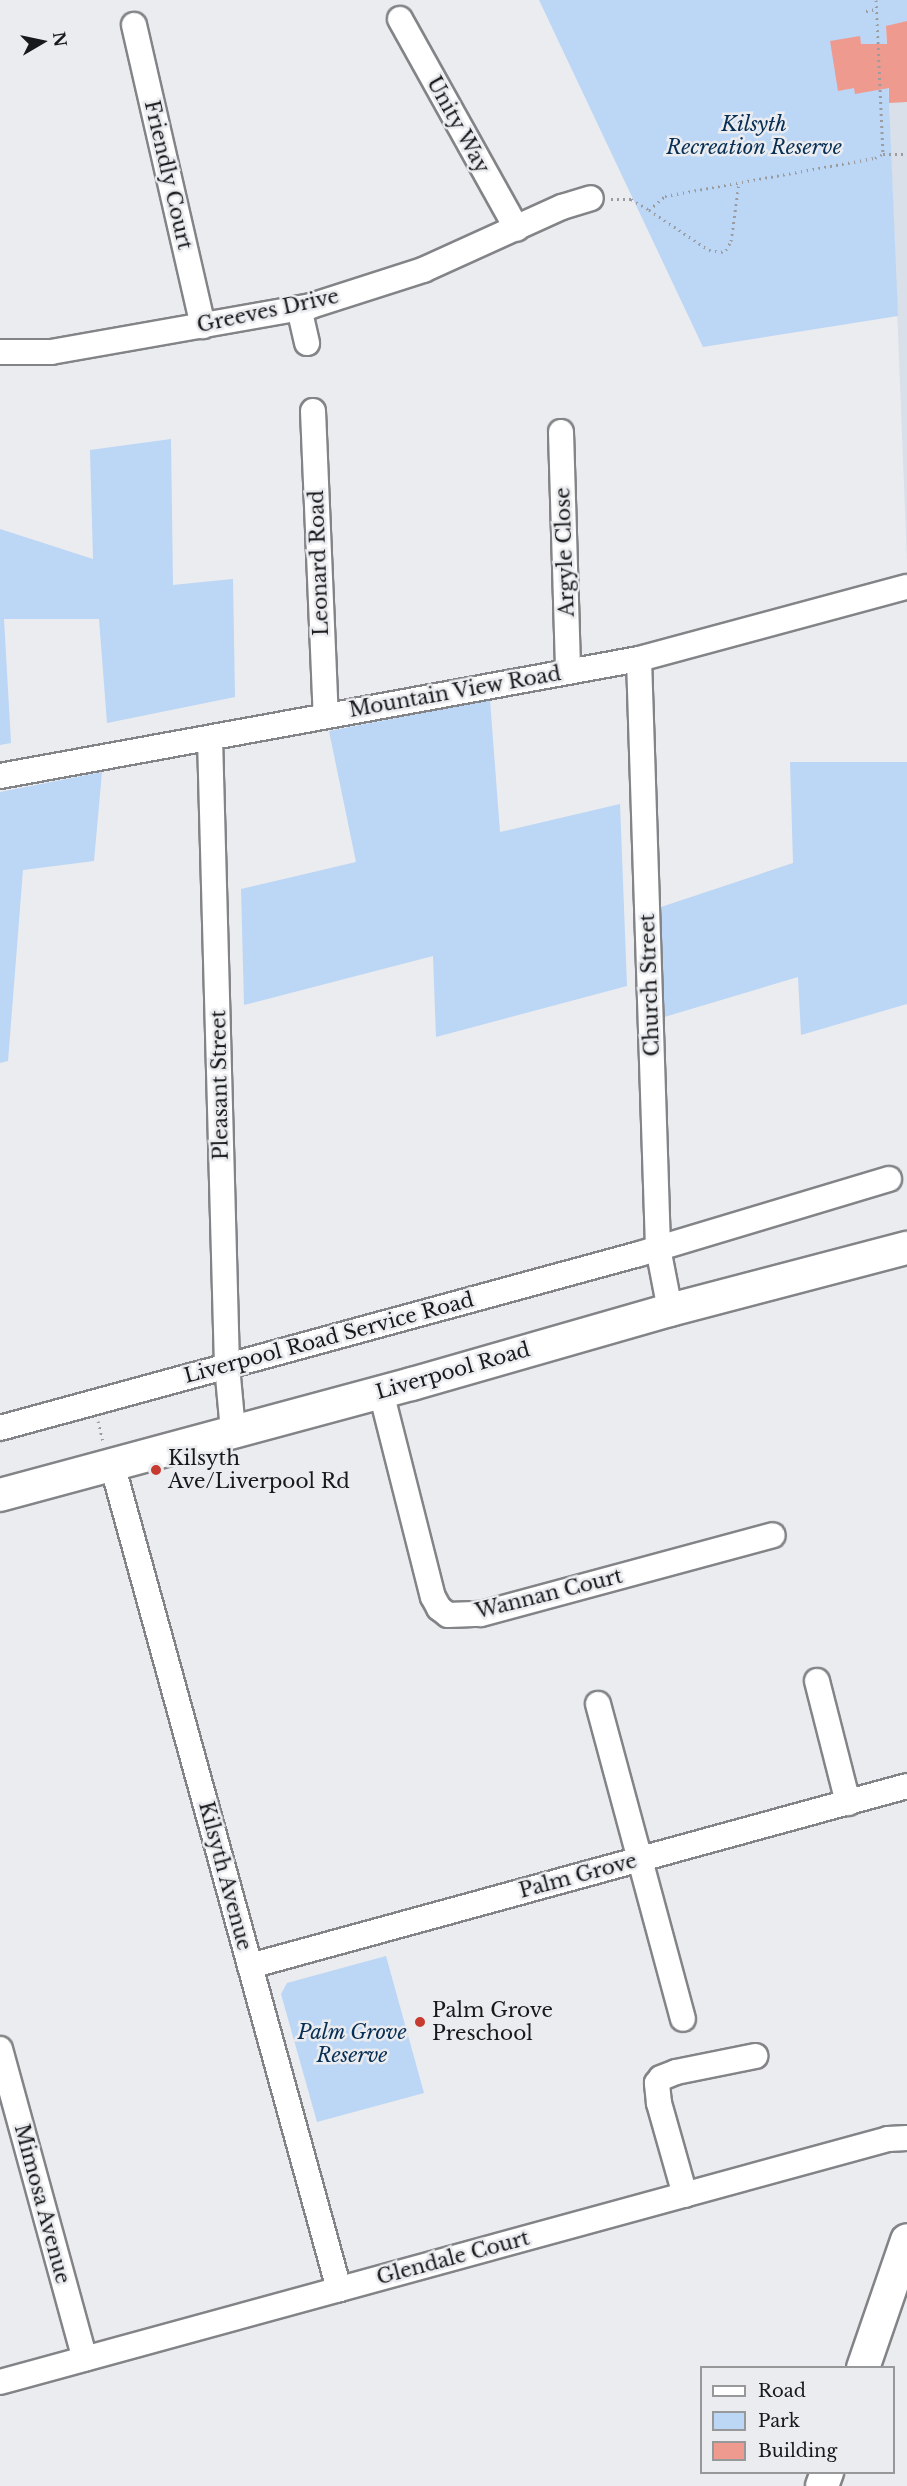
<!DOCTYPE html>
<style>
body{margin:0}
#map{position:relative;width:907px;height:2486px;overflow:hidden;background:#eaecef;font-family:"Libre Baskerville",serif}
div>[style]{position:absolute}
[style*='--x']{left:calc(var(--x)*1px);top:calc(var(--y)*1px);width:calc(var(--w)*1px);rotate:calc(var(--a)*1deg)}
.built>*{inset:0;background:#d9e0e9}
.green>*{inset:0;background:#bcd6f5}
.building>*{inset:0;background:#ee9a8e}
.path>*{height:3px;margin-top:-1.5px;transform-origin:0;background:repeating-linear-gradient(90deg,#9b9c9f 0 1.5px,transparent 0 6px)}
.roads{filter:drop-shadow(2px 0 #828487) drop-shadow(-2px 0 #828487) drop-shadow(0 2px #828487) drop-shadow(0 -2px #828487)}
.minor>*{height:24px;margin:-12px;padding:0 12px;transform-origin:12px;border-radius:12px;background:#fff}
.major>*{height:32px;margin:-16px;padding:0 16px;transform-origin:16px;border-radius:16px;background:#fff}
.dots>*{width:16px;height:16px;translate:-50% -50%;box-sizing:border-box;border:3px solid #eaecef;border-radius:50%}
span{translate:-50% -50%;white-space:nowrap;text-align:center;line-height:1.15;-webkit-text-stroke:5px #eaecef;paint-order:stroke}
.street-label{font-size:20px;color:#18191a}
.park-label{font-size:20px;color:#072f55;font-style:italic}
.poi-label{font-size:20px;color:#18191a}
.left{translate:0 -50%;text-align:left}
.legend{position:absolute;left:700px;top:2366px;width:195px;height:108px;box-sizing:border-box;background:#eaecef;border:2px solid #96989a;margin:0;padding:8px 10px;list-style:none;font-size:18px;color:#18191a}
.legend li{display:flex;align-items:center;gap:12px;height:30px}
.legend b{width:30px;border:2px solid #96989a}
.north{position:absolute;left:12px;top:12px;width:60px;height:60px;-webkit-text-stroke:4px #eaecef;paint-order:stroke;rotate:81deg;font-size:16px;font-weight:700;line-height:24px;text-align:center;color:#18191a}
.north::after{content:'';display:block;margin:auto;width:21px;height:27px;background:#18191a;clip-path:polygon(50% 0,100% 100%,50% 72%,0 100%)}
</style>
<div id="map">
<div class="built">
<div style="clip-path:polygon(907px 21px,907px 561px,886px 26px)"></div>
</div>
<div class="green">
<div style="clip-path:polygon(539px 0,907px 0,907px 21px,886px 27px,898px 316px,703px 347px)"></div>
<div style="clip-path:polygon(171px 439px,173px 585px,233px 579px,235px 697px,107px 723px,99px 619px,4px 619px,11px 743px,0 745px,0 529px,93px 559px,90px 450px)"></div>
<div style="clip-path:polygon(490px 700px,500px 832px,620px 804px,627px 986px,436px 1037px,433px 956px,244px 1005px,241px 889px,356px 862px,329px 731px)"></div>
<div style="clip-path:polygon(790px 762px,907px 762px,907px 1004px,801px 1035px,798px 977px,661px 1018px,658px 908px,793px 863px)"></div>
<div style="clip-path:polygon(102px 772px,94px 861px,23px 870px,8px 1061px,0 1063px,0 792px)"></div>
<div style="clip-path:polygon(386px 1956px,424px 2093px,317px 2122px,281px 1994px,287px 1983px)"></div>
</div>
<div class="building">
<div style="clip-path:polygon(907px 21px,907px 102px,889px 103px,889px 88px,855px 94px,854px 88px,838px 91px,830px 41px,860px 36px,861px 44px,887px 44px,886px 26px)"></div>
</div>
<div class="path">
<div style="--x:876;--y:0;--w:154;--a:87.4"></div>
<div style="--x:866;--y:11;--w:10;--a:-11"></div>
<div style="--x:611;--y:199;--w:20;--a:0"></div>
<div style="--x:631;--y:199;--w:21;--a:31"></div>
<div style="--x:649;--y:210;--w:21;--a:-41"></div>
<div style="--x:665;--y:196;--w:213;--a:-10.3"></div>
<div style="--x:875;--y:158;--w:9;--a:-27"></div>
<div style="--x:883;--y:154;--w:24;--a:0"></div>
<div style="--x:649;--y:210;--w:72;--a:33.7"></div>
<div style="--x:709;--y:250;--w:12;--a:9"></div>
<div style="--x:721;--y:252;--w:5;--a:-22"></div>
<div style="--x:726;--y:250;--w:10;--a:-61"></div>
<div style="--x:731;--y:241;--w:59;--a:-82.1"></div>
<div style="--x:98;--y:1421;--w:21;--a:76"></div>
</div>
<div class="roads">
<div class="minor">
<div style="--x:400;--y:19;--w:240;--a:60.9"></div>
<div style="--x:134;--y:25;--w:309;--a:77.1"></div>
<div style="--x:299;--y:308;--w:36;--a:77"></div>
<div style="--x:0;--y:352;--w:51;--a:0"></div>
<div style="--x:51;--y:352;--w:264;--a:-10"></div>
<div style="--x:311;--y:306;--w:118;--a:-17.8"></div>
<div style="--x:423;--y:270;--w:153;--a:-24.4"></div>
<div style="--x:562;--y:207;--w:30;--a:-17"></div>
<div style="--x:313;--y:411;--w:305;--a:87.6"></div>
<div style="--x:561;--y:432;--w:239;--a:88.3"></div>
<div style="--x:639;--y:659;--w:589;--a:88.15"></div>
<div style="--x:658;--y:1248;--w:63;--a:79"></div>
<div style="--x:210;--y:738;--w:628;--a:88.45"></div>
<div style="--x:227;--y:1366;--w:65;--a:84.7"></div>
<div style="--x:0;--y:776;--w:650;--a:-10.38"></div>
<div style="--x:639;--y:659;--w:277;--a:-15.1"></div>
<div style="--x:381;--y:1392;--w:211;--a:75.8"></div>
<div style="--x:433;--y:1597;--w:13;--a:61"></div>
<div style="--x:439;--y:1608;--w:11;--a:38"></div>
<div style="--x:448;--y:1615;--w:33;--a:-2"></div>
<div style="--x:481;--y:1614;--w:302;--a:-15.1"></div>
<div style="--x:0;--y:1428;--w:662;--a:-15.23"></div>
<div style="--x:639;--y:1254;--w:261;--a:-16.7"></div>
<div style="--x:112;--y:1464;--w:856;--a:74.62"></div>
<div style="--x:817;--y:1681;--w:126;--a:75.7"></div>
<div style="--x:598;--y:1704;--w:326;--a:74.9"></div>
<div style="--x:250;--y:1966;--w:681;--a:-15.32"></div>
<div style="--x:0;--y:2049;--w:321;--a:74.7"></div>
<div style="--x:685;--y:2195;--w:96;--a:-105.8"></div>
<div style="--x:659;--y:2103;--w:20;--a:-96"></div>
<div style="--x:657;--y:2083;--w:6;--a:-51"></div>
<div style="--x:661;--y:2078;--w:16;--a:-22"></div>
<div style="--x:676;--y:2072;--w:81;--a:-11.4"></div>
<div style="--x:0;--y:2382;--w:921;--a:-15.3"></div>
<div style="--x:888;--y:2139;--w:19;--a:-3"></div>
</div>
<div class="major">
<div style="--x:0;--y:1495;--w:427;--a:-15.1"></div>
<div style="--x:412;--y:1384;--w:268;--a:-16"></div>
<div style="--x:670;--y:1310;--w:245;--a:-14.7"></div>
<div style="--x:863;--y:2368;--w:135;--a:-71"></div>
<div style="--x:822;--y:2486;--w:15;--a:-70"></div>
</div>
</div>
<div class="dots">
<div style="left:156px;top:1470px;background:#c73a2f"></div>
<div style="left:420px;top:2022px;background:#c73a2f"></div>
</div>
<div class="street-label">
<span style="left:458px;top:125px;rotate:61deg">Unity Way</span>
<span style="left:168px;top:175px;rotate:77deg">Friendly Court</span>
<span style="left:268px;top:311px;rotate:-12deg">Greeves Drive</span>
<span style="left:565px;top:552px;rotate:-92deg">Argyle Close</span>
<span style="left:319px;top:563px;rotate:-92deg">Leonard Road</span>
<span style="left:455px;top:692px;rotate:-10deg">Mountain View Road</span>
<span style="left:650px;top:985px;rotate:-92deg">Church Street</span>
<span style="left:220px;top:1085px;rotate:-91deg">Pleasant Street</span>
<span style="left:329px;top:1338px;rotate:-15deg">Liverpool Road Service Road</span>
<span style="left:453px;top:1371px;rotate:-16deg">Liverpool Road</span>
<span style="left:549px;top:1594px;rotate:-14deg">Wannan Court</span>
<span style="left:225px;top:1876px;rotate:75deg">Kilsyth Avenue</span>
<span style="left:578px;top:1876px;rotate:-15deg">Palm Grove</span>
<span style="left:42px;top:2204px;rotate:75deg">Mimosa Avenue</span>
<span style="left:453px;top:2258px;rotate:-15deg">Glendale Court</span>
</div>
<div class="park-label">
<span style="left:754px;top:136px">Kilsyth<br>Recreation Reserve</span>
<span style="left:352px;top:2044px">Palm Grove<br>Reserve</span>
</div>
<div class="poi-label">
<span class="left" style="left:168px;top:1470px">Kilsyth<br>Ave/Liverpool Rd</span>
<span class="left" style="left:432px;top:2022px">Palm Grove<br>Preschool</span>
</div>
<ul class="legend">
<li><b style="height:8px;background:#fff"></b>Road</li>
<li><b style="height:16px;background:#bcd6f5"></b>Park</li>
<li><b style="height:16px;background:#ee9a8e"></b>Building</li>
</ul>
<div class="north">N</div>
</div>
